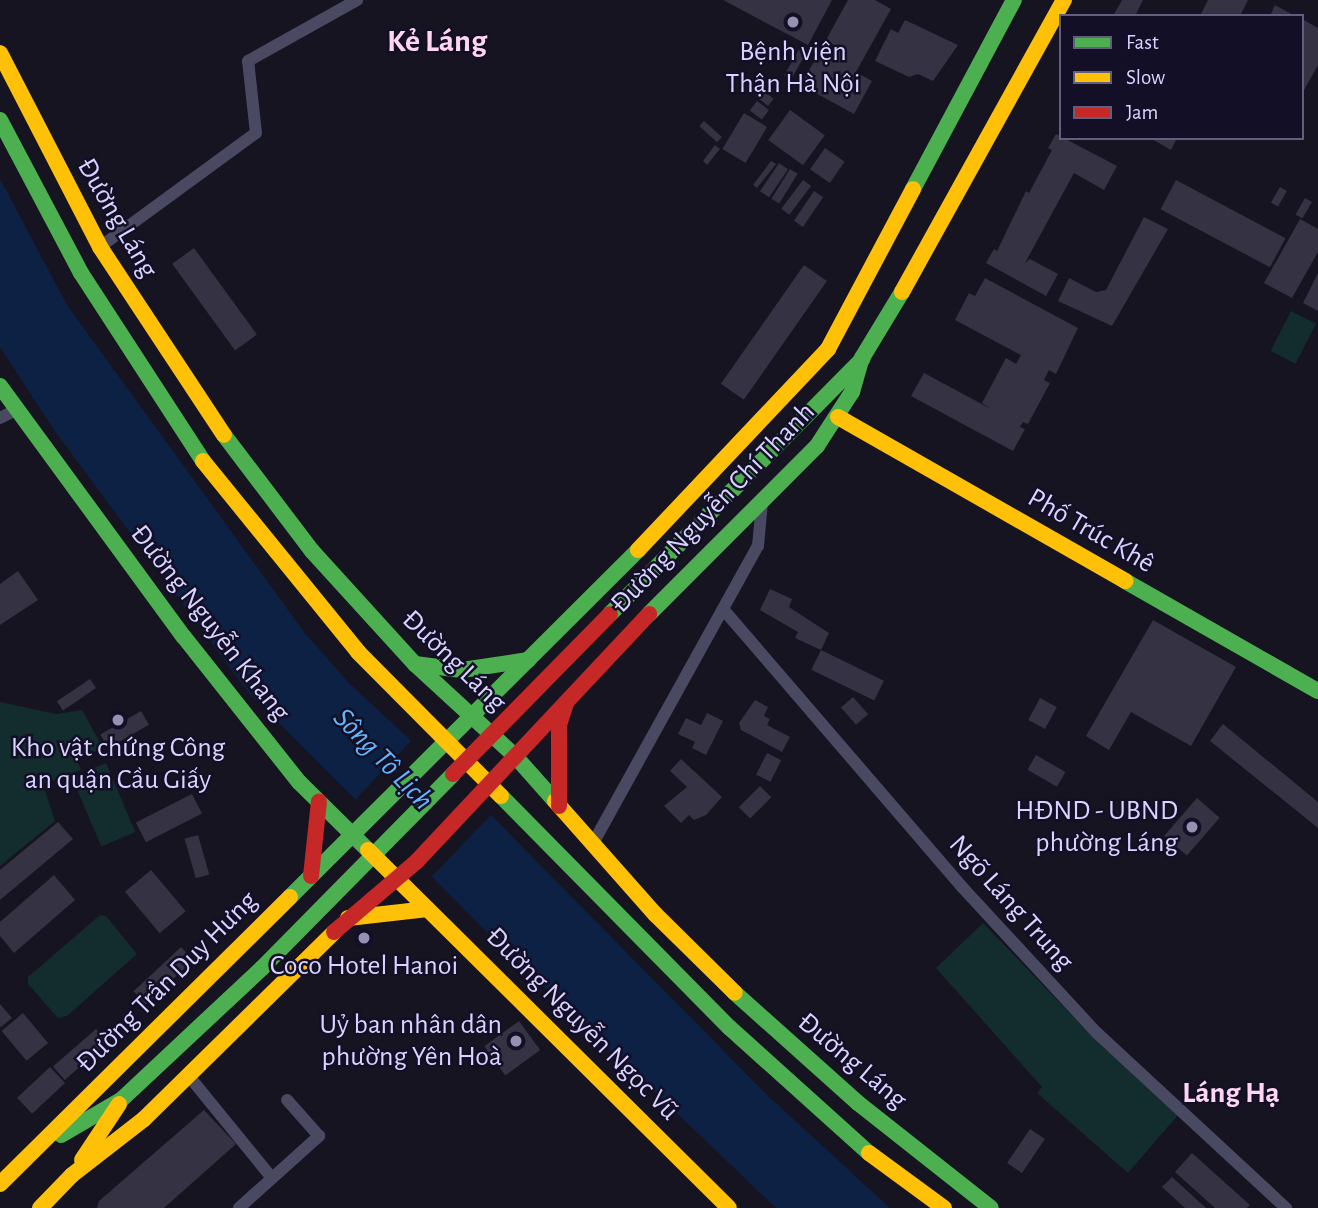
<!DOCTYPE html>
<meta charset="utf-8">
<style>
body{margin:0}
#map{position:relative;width:1318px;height:1208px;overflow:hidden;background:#161421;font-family:"Alegreya Sans",sans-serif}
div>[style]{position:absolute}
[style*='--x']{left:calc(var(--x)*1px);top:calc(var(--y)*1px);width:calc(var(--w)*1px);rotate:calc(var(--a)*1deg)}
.green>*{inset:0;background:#132c2d;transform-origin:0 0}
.water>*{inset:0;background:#0d2144}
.pier>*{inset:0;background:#161421}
.building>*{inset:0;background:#343243;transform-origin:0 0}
.street>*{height:12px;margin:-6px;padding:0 6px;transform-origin:6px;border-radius:6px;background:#4a4962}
.fast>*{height:16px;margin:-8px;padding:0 8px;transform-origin:8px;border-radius:8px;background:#4caf50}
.slow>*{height:16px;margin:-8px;padding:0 8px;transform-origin:8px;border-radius:8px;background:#ffc107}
.jam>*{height:16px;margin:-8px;padding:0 8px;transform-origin:8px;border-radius:8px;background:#c62828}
.dots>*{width:19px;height:19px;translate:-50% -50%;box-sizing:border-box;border:4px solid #130f26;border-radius:50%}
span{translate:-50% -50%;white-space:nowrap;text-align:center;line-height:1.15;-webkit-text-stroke:5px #130f26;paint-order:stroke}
.poi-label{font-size:28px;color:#d9d4ff}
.right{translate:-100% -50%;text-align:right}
.street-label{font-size:28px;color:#d9d4ff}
.water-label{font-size:30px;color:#62b6ff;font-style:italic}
.neighbourhood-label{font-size:30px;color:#ffd6f0;font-weight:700}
.quarter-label{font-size:32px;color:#ffd6f0;font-weight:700}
.legend{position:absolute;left:1059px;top:14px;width:245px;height:126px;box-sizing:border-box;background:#130f26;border:2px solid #625e7d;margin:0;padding:9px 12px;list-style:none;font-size:21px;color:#d9d4ff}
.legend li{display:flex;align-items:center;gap:14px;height:35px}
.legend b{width:35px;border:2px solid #625e7d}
</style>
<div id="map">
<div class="green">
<div style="left:1291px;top:311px;width:28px;height:45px;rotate:27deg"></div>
<div style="clip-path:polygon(0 702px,56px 714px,82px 710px,103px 748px,76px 760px,81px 770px,43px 784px,55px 821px,0 866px)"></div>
<div style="left:106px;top:763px;width:75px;height:37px;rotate:67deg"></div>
<div style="clip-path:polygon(100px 915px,106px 916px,137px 954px,67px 1016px,58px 1018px,28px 984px,28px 977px)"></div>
<div style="clip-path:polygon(983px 923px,1088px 1032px,1178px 1115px,1128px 1173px,1037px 1093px,1042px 1087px,936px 968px)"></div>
</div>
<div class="water">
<div style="clip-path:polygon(0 179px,67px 305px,304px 632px,349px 683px,491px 815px,766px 1094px,890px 1208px,776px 1208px,493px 938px,248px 692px,54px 430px,0 347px)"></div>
</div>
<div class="pier">
<div style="clip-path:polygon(412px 740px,443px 764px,491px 815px,432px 876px,378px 829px,354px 801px)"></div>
</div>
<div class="building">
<div style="clip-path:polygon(723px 0,832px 0,808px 45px)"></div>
<div style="clip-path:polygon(848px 0,875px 0,891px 9px,856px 72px,872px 81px,854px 114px,801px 85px)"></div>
<div style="clip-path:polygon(1122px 0,1143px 0,1135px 16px,1113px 16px)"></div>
<div style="clip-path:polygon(1208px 0,1248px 0,1240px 16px,1200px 16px)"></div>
<div style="clip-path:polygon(1275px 5px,1295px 16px,1270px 16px)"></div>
<div style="clip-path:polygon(1302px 19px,1318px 28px,1318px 65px,1302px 94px)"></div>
<div style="clip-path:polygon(905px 20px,958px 45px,933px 81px,918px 74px,909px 77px,875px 61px,891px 29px,898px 33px)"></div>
<div style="left:801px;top:46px;width:8px;height:34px;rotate:30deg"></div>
<div style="left:761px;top:89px;width:16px;height:9px;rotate:38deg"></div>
<div style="left:757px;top:101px;width:15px;height:12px;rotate:37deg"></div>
<div style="left:790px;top:110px;width:43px;height:37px;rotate:36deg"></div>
<div style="left:744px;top:113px;width:27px;height:42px;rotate:31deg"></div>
<div style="left:704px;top:121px;width:24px;height:7px;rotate:42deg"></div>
<div style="clip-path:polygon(1056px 134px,1117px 166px,1104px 190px,1074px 173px,1025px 263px,1030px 259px,1058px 274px,1046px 296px,986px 263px,994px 249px,997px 251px,1026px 191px,1029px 193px,1052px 150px,1048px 148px)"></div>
<div style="clip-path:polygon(1150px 138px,1177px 138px,1171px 150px)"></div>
<div style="clip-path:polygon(715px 145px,720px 149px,707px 165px,703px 161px)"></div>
<div style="left:825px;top:148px;width:24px;height:26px;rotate:35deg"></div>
<div style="clip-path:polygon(771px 161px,776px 164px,757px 188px,753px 185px)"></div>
<div style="left:779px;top:163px;width:11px;height:34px;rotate:34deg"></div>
<div style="left:790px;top:169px;width:9px;height:35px;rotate:32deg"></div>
<div style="left:803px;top:180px;width:10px;height:36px;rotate:37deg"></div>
<div style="left:1176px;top:180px;width:124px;height:33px;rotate:28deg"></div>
<div style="left:1280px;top:187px;width:8px;height:18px;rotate:30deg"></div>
<div style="left:814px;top:191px;width:11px;height:36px;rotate:34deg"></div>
<div style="left:1305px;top:198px;width:8px;height:19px;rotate:30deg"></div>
<div style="clip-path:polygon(1144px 217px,1168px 229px,1112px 326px,1058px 301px,1069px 278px,1096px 292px,1106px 290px)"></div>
<div style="clip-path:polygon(1300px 219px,1318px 229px,1318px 252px,1292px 298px,1264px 283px)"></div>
<div style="left:194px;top:248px;width:107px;height:27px;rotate:54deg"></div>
<div style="left:804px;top:265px;width:28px;height:145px;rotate:35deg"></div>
<div style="clip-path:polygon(1318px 273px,1318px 311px,1303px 303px)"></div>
<div style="clip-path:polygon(985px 278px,1078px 328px,1056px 374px,1049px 370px,1044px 380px,1050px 383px,1028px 424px,1023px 422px,1020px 427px,1025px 429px,1013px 451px,911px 396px,924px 373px,991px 409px,982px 403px,1006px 358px,1016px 364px,1021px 355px,955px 320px,969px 293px,975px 296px)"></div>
<div style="clip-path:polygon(18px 571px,38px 600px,0 625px,0 584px)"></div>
<div style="clip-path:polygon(770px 589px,792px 599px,789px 607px,829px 633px,821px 650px,795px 638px,798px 632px,760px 610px)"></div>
<div style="clip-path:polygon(1153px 620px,1236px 667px,1191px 746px,1131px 712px,1109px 750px,1086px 736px)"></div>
<div style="left:821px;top:650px;width:70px;height:22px;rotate:26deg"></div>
<div style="left:90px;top:679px;width:11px;height:40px;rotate:56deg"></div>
<div style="left:853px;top:697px;width:23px;height:16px;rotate:49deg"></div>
<div style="left:1040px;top:698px;width:19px;height:25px;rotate:28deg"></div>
<div style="clip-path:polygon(755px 700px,768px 707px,764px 716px,770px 719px,767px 725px,790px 737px,782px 752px,741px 730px,739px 723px)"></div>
<div style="left:141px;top:711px;width:16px;height:47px;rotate:60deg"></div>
<div style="clip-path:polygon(707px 713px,723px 721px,706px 755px,692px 748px,695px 742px,678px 734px,686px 718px,701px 725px)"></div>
<div style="clip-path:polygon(1223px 724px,1318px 802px,1318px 828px,1210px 741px)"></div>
<div style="left:767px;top:753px;width:16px;height:24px;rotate:27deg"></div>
<div style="left:1036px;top:755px;width:34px;height:17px;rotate:30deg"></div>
<div style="clip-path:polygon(681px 759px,722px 797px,706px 815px,694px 820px,689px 815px,681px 823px,664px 806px,687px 787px,670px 771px)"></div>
<div style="left:760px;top:786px;width:16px;height:30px;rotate:45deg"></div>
<div style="left:192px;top:794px;width:22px;height:63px;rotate:63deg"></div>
<div style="left:1197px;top:798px;width:30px;height:50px;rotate:41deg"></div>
<div style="clip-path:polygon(58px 822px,73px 839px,0 900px,0 870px)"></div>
<div style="left:198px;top:835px;width:41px;height:14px;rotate:74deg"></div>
<div style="left:151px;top:870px;width:54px;height:34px;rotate:50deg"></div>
<div style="clip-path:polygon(54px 875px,75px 900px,14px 953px,0 936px,0 922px)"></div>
<div style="left:181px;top:947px;width:18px;height:65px;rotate:47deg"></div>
<div style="clip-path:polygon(0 1004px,12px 1018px,1px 1027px,0 1026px)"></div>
<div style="left:23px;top:1013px;width:39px;height:28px;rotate:50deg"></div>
<div style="left:519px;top:1021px;width:36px;height:43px;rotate:54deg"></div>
<div style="left:96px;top:1029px;width:18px;height:57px;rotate:49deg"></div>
<div style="left:50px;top:1067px;width:22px;height:45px;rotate:47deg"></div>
<div style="clip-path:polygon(204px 1110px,236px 1144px,164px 1208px,97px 1208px,99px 1201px)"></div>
<div style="left:1030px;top:1129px;width:18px;height:41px;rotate:34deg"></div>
<div style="clip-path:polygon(1192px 1153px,1250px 1205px,1247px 1208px,1215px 1208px,1175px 1172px)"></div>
<div style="clip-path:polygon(1172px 1177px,1206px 1208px,1185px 1208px,1162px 1187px)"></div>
</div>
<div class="street">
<div style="--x:100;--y:247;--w:193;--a:-36.2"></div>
<div style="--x:256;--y:133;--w:72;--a:-96.3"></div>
<div style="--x:248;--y:61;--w:125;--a:-29.2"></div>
<div style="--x:0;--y:418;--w:18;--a:-27"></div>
<div style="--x:723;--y:609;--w:368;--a:49.3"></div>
<div style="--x:963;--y:888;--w:197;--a:47.3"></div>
<div style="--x:1097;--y:1033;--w:258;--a:42.8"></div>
<div style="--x:592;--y:845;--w:342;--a:-61"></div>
<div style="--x:758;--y:546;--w:44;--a:-84.8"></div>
<div style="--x:188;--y:1075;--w:133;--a:50.8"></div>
<div style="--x:239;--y:1208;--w:108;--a:-42"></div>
<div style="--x:319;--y:1136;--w:48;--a:-131.6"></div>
</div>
<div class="fast">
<div style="--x:0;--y:120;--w:173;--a:62.1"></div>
<div style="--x:81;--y:273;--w:224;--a:57"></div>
<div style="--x:913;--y:189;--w:214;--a:-61.9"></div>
<div style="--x:0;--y:386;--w:311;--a:53.8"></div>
<div style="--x:184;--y:637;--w:185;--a:51.6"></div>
<div style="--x:299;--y:782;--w:97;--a:44.6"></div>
<div style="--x:224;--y:435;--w:146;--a:52.8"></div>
<div style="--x:312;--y:551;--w:153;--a:47.7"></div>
<div style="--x:415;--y:664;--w:136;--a:42.6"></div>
<div style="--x:515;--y:756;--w:60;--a:48.4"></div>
<div style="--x:1125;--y:581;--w:222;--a:29.7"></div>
<div style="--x:610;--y:614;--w:359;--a:-45.3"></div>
<div style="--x:649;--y:614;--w:238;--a:-45"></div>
<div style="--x:817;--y:446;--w:64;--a:-57.1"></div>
<div style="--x:852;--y:392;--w:35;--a:-74"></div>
<div style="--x:862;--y:358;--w:77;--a:-58.8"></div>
<div style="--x:415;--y:664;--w:47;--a:7.3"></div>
<div style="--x:462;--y:670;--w:67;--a:-8.6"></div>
<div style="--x:501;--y:796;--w:326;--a:45.4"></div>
<div style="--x:730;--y:1028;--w:187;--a:42"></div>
<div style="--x:290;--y:897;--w:491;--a:-44.9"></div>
<div style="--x:735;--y:993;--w:165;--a:41.8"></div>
<div style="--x:858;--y:1103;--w:169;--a:38.3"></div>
<div style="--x:61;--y:1135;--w:69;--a:-30.3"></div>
<div style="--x:121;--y:1100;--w:193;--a:-43.1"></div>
<div style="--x:262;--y:968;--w:272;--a:-45.4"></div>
</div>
<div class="slow">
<div style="--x:0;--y:53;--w:218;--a:62.7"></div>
<div style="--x:100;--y:247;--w:225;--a:56.6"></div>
<div style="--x:902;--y:292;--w:334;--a:-61"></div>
<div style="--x:838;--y:417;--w:331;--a:29.7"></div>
<div style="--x:203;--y:461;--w:246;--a:50.9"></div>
<div style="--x:358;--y:652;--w:203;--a:45.2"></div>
<div style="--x:638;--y:550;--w:277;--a:-46.6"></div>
<div style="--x:828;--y:349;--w:181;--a:-62"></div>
<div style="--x:555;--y:801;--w:151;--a:48.5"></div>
<div style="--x:655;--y:914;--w:112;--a:44.6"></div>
<div style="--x:368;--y:850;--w:508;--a:44.76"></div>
<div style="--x:348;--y:918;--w:80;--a:-6.5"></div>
<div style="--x:869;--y:1153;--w:93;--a:36.3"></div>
<div style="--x:82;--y:1160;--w:67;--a:-56.5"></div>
<div style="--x:0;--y:1184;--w:408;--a:-44.7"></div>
<div style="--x:40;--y:1208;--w:46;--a:-45.9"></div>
<div style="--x:72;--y:1175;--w:91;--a:-37.9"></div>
<div style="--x:144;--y:1119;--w:267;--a:-44.5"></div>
</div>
<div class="jam">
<div style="--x:453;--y:774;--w:224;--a:-45.5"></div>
<div style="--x:559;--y:806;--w:81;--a:-90"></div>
<div style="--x:559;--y:725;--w:23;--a:-72"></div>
<div style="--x:311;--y:876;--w:75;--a:-83.9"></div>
<div style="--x:334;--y:932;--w:109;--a:-40.5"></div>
<div style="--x:417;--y:861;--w:339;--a:-46.8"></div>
</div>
<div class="dots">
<div style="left:793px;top:22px;background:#9591b1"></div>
<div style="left:118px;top:720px;background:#9591b1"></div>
<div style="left:1192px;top:827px;background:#9591b1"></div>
<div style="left:364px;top:938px;background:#9591b1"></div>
<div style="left:516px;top:1041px;background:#9591b1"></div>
</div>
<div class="poi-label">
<span style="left:793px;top:68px">Bệnh viện<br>Thận Hà Nội</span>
<span style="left:118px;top:764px">Kho vật chứng Công<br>an quận Cầu Giấy</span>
<span class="right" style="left:1178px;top:827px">HĐND - UBND<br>phường Láng</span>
<span style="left:364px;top:966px">Coco Hotel Hanoi</span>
<span class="right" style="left:502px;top:1041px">Uỷ ban nhân dân<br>phường Yên Hoà</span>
</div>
<div class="street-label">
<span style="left:117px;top:218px;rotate:60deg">Đường Láng</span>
<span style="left:713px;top:508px;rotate:-46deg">Đường Nguyễn Chí Thanh</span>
<span style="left:1091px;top:531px;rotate:30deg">Phố Trúc Khê</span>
<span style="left:210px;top:623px;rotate:52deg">Đường Nguyễn Khang</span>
<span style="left:454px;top:661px;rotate:44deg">Đường Láng</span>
<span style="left:1011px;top:903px;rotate:48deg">Ngõ Láng Trung</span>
<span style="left:167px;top:982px;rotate:-45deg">Đường Trần Duy Hưng</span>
<span style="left:582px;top:1024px;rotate:45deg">Đường Nguyễn Ngọc Vũ</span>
<span style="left:852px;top:1061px;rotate:40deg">Đường Láng</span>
</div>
<div class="water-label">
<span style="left:383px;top:759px;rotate:46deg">Sông Tô Lịch</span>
</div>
<div class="neighbourhood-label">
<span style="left:1231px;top:1093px">Láng Hạ</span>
</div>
<div class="quarter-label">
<span style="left:437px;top:41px">Kẻ Láng</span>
</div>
<ul class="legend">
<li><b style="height:9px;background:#4caf50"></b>Fast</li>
<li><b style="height:9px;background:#ffc107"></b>Slow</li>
<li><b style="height:9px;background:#c62828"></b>Jam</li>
</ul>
</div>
